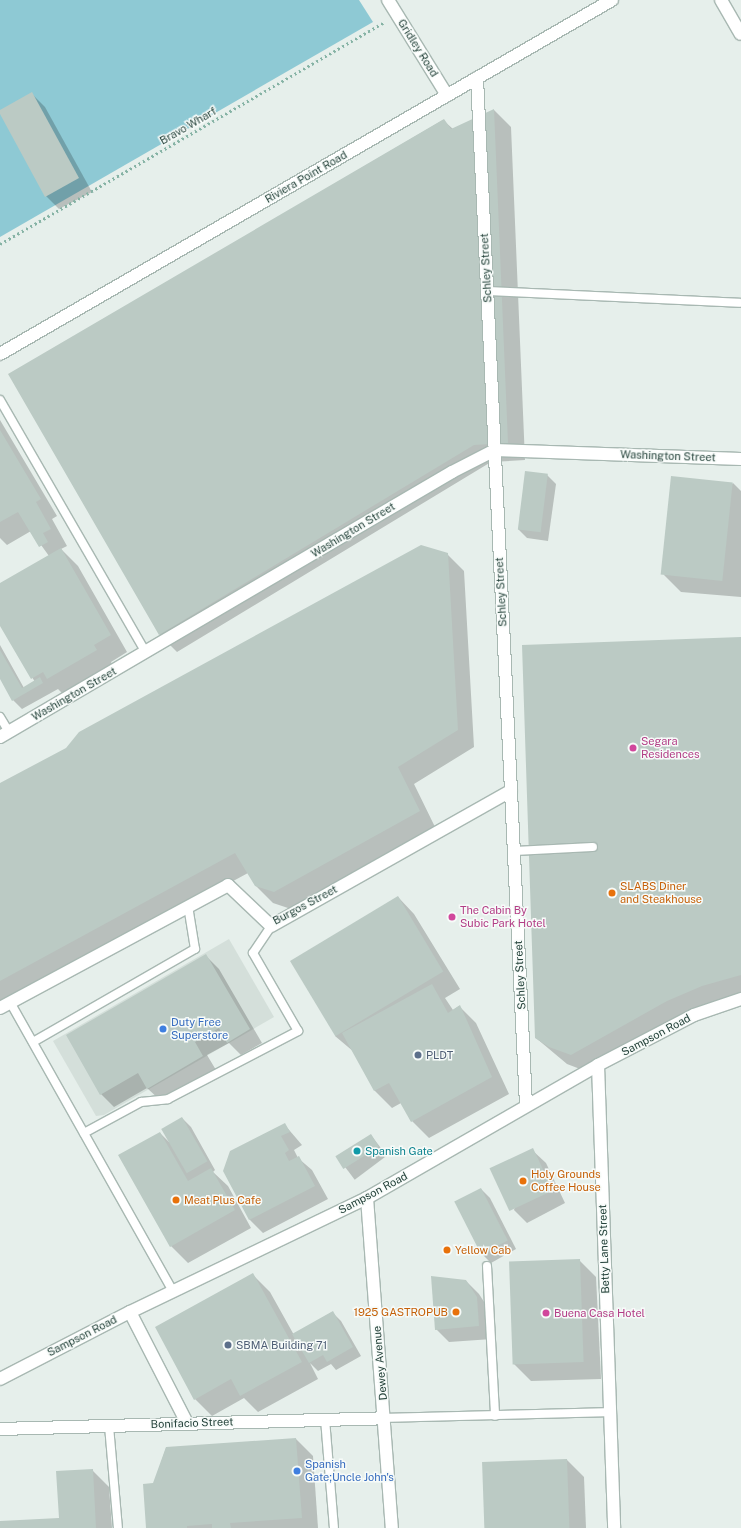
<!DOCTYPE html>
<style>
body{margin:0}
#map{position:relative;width:741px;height:1528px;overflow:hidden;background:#e6efeb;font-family:"Public Sans",sans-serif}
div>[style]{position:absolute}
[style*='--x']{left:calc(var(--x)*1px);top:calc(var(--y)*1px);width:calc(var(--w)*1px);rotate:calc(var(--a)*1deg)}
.built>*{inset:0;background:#d4dfda}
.water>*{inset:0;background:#8ec9d4}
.shadow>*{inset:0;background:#0003;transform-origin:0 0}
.building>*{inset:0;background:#bbcac4;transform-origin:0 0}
.path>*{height:2.5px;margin-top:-1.25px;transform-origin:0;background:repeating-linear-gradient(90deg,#86b3a5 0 2px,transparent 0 5px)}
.roads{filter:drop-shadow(1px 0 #a8b8b2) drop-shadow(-1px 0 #a8b8b2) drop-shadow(0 1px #a8b8b2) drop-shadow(0 -1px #a8b8b2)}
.lane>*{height:8px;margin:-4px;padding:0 4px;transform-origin:4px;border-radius:4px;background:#fff}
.street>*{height:12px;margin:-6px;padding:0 6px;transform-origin:6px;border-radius:6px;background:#fff}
.secondary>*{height:12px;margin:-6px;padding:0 6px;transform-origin:6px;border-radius:6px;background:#fff}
.dots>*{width:11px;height:11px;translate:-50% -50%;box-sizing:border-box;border:2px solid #f7fbf9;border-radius:50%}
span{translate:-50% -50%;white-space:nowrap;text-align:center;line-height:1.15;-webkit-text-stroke:3px #f7fbf9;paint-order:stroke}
.street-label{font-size:11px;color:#24423a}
.hotel-label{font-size:11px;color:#b23c85}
.left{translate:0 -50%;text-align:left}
.food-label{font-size:11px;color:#c56008}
.right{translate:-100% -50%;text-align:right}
.shop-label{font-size:11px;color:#366cbe}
.service-label{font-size:11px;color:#4e5e75}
.culture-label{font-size:11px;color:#0d838f}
</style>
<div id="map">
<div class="built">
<div style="clip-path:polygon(229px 939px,274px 1017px,104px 1115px,96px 1116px,53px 1041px)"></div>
</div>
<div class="water">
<div style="clip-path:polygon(0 0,359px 0,373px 22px,0 237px)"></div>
</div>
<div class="shadow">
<div style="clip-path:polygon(32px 94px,45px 107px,92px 192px,59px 209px,46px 196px,0 112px)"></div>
<div style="clip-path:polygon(494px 110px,511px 127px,525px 460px,491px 462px,177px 652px,160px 635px,10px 375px,443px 120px,453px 129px)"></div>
<div style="clip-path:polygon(0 420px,57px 516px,52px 519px,67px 546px,61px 549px,78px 566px,127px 652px,111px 662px,114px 668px,65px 696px,58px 689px,22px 709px,13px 700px,0 677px,0 645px,24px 688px,35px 682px,0 624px,0 584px,49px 556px,31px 531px,7px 545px,0 538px)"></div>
<div style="clip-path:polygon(547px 475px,556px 484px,548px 541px,527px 538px,518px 529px)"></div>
<div style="clip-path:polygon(733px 483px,741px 491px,741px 597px,681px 592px,664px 575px)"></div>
<div style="clip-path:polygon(447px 554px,464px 571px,474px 747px,414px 784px,436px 829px,291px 909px,273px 903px,256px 886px,248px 873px,0 1007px,0 785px)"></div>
<div style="clip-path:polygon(741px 638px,741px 996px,588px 1072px,567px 1064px,536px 1038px)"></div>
<div style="clip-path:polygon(398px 897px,414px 914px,460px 989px,445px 998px,453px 1010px,459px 1006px,476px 1023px,509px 1094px,429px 1138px,412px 1121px,401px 1103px,392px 1108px,375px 1091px,354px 1052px,335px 1036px)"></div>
<div style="clip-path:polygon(206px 956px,219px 969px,262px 1043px,241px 1055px,229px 1043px,207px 1055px,216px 1070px,161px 1101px,147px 1088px,114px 1107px,101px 1094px)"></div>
<div style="clip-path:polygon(182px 1118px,191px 1127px,215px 1170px,213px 1172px,228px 1186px,251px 1228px,188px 1263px,171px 1246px,160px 1133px,169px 1142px)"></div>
<div style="clip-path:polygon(284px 1124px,302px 1145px,294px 1150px,298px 1158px,312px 1170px,328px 1199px,263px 1233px,250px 1220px,225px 1171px)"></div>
<div style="left:371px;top:1135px;width:26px;height:40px;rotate:53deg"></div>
<div style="clip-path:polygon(532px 1150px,546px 1163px,565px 1203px,527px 1223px,514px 1210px)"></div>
<div style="clip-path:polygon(481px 1189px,490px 1198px,516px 1249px,491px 1263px,482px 1254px)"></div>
<div style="clip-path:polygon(579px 1260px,596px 1277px,601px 1379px,531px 1381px,514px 1364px)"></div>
<div style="clip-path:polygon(253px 1275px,270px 1292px,294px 1335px,332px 1312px,341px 1321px,361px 1356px,336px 1370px,331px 1364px,318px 1371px,310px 1363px,318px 1379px,258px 1412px,244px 1398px,212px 1416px,195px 1399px)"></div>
<div style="clip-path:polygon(466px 1281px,479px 1294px,490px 1311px,492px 1339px,449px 1342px,436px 1329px)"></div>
<div style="clip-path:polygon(296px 1439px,313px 1456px,318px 1528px,147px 1528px,154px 1484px,166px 1448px)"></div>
<div style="clip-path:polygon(567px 1460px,584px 1477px,586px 1528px,486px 1528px)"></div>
<div style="clip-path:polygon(92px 1470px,109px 1487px,112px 1528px,0 1528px,0 1522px,60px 1519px)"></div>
</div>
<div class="building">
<div style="clip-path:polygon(32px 92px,79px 178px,45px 197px,0 114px,0 110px)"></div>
<div style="clip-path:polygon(494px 109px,508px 443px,474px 445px,159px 635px,8px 374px,444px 119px,451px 129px)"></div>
<div style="clip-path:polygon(0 430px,41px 499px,36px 502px,51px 529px,43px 533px,48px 542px,39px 547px,18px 512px,0 522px)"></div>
<div style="left:525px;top:471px;width:23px;height:59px;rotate:7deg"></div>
<div style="left:671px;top:476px;width:62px;height:99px;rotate:6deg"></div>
<div style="clip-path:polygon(421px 545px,448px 553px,458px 730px,398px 767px,420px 811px,274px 892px,255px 886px,235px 853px,0 981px,0 783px,66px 748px,79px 732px)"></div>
<div style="clip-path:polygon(61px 548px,111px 635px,94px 645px,97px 650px,47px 679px,43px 672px,31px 679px,0 626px,0 583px)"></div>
<div style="clip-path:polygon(741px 637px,741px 975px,702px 986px,667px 1001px,571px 1055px,549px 1047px,535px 1038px,522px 645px)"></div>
<div style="clip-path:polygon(0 650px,22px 688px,40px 677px,43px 683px,12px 701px,0 679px)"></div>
<div style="left:398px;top:896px;width:88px;height:126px;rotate:59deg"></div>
<div style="clip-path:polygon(206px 954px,250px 1029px,227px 1043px,219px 1028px,195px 1042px,203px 1056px,147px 1089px,138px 1073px,100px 1095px,66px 1035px)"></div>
<div style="clip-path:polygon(432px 984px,448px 1013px,460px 1005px,492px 1077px,411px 1122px,389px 1083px,374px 1091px,342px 1033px)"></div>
<div style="left:182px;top:1117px;width:51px;height:24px;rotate:60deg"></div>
<div style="clip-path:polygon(285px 1123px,290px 1132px,281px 1136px,289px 1150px,285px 1153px,289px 1161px,299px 1156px,315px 1186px,249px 1220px,223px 1171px,230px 1151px)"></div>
<div style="clip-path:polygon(160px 1132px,188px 1181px,211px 1168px,235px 1210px,170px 1247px,118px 1155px)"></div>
<div style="left:371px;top:1134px;width:15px;height:42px;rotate:58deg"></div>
<div style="left:533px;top:1148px;width:47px;height:48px;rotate:65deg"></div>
<div style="left:481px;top:1188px;width:59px;height:30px;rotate:63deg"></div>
<div style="left:580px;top:1259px;width:103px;height:71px;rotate:88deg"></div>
<div style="clip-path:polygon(253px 1273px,302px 1362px,240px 1396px,231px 1379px,194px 1400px,155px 1327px)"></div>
<div style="clip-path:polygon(431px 1276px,466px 1280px,477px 1297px,479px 1326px,435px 1330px)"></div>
<div style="clip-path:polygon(333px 1311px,353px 1347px,327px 1362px,323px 1355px,309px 1363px,292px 1334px)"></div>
<div style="clip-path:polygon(296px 1438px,302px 1518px,230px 1523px,231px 1528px,212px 1528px,212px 1524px,187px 1526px,187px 1528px,146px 1528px,143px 1484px,153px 1483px,166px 1447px)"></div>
<div style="left:567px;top:1459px;width:69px;height:85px;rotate:88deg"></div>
<div style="clip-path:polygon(93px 1469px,96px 1528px,0 1528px,0 1521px,59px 1518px,56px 1471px)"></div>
</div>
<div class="path">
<div style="--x:0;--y:244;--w:444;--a:-30"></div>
</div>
<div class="roads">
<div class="lane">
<div style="--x:487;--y:291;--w:253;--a:2.7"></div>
<div style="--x:0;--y:400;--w:292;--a:60"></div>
<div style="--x:0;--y:717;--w:17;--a:59"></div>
<div style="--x:514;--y:851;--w:79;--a:-2.9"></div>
<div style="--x:10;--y:1002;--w:332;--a:60.6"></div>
<div style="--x:33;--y:1042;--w:187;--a:-29.9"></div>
<div style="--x:195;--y:949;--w:44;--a:-99.2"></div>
<div style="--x:84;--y:1133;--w:65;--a:-28.5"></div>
<div style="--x:141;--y:1102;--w:27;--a:-6"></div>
<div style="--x:168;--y:1099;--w:147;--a:-27.6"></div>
<div style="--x:298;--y:1031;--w:90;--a:-120"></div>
<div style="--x:253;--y:953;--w:32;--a:-56"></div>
<div style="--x:487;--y:1266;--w:150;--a:86.9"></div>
<div style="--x:385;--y:1418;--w:225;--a:-1.5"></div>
<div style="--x:325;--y:1419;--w:109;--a:85.3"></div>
<div style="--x:109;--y:1426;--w:102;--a:85"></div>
</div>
<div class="street">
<div style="--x:388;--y:0;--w:112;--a:58.2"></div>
<div style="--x:721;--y:0;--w:39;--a:60"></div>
<div style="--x:477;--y:78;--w:1028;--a:87.27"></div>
<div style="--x:0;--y:354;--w:707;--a:-30.05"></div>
<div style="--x:0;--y:737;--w:524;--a:-30.38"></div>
<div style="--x:452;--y:472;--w:48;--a:-27.1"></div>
<div style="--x:495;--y:450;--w:246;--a:2.1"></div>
<div style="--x:0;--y:1008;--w:259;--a:-28.3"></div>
<div style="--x:228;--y:885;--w:59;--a:43.6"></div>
<div style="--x:271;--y:926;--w:275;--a:-29.4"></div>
<div style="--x:598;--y:1065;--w:463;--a:88"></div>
<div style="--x:130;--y:1312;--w:125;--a:62.8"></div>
<div style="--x:0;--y:1429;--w:385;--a:-1.6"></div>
</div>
<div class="secondary">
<div style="--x:367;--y:1198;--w:331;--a:85.7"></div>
<div style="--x:0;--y:1379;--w:146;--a:-27.3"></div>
<div style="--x:130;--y:1312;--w:263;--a:-25.7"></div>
<div style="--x:367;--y:1198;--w:267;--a:-29.9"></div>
<div style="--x:598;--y:1065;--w:108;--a:-27.5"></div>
<div style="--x:694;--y:1015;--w:50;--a:-18.8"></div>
</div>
</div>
<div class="dots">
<div style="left:633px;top:748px;background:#d1479c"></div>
<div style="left:612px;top:893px;background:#e8710a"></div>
<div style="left:452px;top:917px;background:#d1479c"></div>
<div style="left:163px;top:1029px;background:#3f7fe0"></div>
<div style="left:418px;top:1055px;background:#5c6f8a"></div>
<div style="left:357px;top:1151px;background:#0f9aa8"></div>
<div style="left:523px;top:1181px;background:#e8710a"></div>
<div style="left:176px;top:1200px;background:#e8710a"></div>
<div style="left:447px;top:1250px;background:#e8710a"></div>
<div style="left:456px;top:1312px;background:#e8710a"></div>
<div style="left:546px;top:1313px;background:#d1479c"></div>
<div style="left:228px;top:1345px;background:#5c6f8a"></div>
<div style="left:297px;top:1471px;background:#3f7fe0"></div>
</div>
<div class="street-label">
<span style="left:418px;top:48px;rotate:58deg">Gridley Road</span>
<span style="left:188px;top:126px;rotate:-30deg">Bravo Wharf</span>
<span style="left:306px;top:177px;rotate:-30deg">Riviera Point Road</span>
<span style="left:486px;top:268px;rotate:-93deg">Schley Street</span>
<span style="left:668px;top:456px;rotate:2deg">Washington Street</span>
<span style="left:353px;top:530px;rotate:-31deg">Washington Street</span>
<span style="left:501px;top:592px;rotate:-93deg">Schley Street</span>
<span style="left:74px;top:694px;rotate:-30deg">Washington Street</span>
<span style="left:305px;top:905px;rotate:-28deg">Burgos Street</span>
<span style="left:520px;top:975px;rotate:-93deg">Schley Street</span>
<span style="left:656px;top:1035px;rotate:-28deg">Sampson Road</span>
<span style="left:373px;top:1193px;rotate:-28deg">Sampson Road</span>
<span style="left:604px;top:1249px;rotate:-92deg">Betty Lane Street</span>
<span style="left:82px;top:1336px;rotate:-27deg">Sampson Road</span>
<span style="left:380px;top:1363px;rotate:-95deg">Dewey Avenue</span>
<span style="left:192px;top:1423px;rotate:-2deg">Bonifacio Street</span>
</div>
<div class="hotel-label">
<span class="left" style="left:641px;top:748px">Segara<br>Residences</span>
<span class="left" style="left:460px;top:917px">The Cabin By<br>Subic Park Hotel</span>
<span class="left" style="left:554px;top:1313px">Buena Casa Hotel</span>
</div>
<div class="food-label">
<span class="left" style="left:620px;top:893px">SLABS Diner<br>and Steakhouse</span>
<span class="left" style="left:531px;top:1181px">Holy Grounds<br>Coffee House</span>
<span class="left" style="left:184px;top:1200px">Meat Plus Cafe</span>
<span class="left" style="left:455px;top:1250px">Yellow Cab</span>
<span class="right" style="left:448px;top:1312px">1925 GASTROPUB</span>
</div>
<div class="shop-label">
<span class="left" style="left:171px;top:1029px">Duty Free<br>Superstore</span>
<span class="left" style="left:305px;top:1471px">Spanish<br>Gate;Uncle John's</span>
</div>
<div class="service-label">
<span class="left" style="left:426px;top:1055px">PLDT</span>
<span class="left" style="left:236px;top:1345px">SBMA Building 71</span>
</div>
<div class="culture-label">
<span class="left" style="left:365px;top:1151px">Spanish Gate</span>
</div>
</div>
